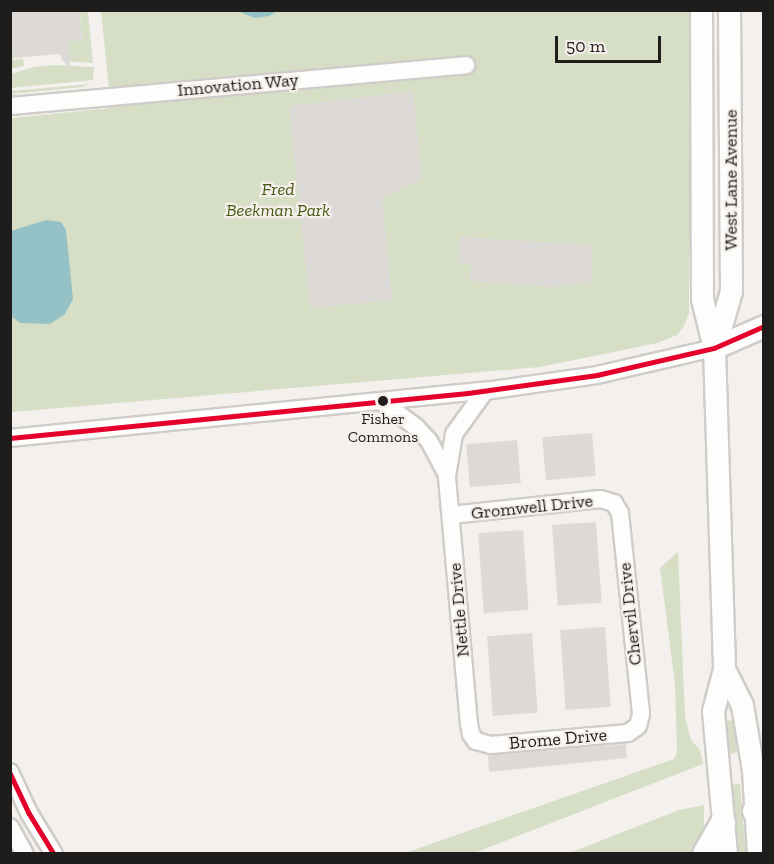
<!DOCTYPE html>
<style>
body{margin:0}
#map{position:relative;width:774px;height:864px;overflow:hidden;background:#f4f0ee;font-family:"Zilla Slab",serif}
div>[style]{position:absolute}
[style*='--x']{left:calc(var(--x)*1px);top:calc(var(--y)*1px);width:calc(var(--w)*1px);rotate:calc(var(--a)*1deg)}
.green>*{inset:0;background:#d6dec5;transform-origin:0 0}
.water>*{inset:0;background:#94c2c7}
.building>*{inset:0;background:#dcd9d7;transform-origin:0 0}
.roads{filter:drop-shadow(2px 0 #cfccca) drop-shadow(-2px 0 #cfccca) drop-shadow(0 2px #cfccca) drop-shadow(0 -2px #cfccca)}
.minor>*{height:16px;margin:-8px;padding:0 8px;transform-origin:8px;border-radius:8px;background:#fdfdfc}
.major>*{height:21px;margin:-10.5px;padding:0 10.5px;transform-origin:10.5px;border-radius:10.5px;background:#fdfdfc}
.highway>*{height:24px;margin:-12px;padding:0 12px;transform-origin:12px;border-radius:12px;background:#fdfdfc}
.bus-1>*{height:4.5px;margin:-2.25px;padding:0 2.25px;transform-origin:2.25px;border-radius:2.25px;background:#e4002b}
.dots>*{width:16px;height:16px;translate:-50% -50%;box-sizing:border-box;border:3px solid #f6efec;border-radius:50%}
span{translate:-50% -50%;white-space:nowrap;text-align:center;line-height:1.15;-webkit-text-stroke:4.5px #f6efec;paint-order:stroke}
.bus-label{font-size:16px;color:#1f1d1c}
.street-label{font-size:18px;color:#1f1d1c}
.park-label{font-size:18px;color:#455b14;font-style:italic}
.frame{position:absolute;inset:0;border:12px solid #1f1d1c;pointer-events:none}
.scale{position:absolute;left:555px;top:36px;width:106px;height:27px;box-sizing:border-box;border:3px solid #1f1d1c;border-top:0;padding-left:8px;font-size:18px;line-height:21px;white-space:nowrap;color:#1f1d1c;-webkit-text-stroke:4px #f6efec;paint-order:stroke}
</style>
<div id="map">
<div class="green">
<div style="clip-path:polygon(80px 11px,88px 11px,93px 63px,62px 61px,61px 56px,69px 55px,68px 42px,82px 40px)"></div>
<div style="clip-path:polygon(101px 11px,691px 11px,694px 206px,689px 257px,689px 313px,684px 326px,677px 335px,657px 343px,540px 367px,11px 412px,11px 118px,111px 108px)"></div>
<div style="clip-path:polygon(13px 45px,14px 60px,23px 59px,24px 66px,11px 69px,11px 46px)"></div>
<div style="clip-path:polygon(55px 65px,94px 67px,93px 80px,11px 88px,11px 74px,34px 67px)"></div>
<div style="clip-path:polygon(90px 84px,82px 87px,11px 94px,11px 91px)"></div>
<div style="clip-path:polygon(678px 552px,685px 717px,691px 740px,700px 750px,703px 764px,474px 853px,405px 853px,674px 759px,677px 752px,675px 684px,660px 568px)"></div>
<div style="clip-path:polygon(734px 720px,737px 752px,728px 755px,726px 721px)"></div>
<div style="left:740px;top:784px;width:69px;height:9px;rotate:85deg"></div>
<div style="clip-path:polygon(704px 805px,704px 832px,692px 853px,567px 854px,679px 810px)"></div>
</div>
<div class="water">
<div style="clip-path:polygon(238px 11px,277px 11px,269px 16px,255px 18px)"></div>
<div style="clip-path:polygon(46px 220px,61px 222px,66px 230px,73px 299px,65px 314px,50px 324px,20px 323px,11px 316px,11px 231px)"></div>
</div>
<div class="building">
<div style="clip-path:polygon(10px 10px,80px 10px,82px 40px,68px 42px,71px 74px,60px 54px,14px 58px,13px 45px,10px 46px)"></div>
<div style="clip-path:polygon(413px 91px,422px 179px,382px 198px,392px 300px,310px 308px,289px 106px)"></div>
<div style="clip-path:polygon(460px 237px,593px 245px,591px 282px,552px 287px,470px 281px,471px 264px,458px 263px)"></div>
<div style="left:592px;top:433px;width:43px;height:50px;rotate:85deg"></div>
<div style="left:517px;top:440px;width:43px;height:51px;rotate:85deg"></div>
<div style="left:596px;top:522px;width:81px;height:44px;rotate:86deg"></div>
<div style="left:523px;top:530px;width:80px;height:45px;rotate:86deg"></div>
<div style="left:605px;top:627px;width:80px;height:45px;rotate:86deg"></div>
<div style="left:532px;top:633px;width:80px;height:45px;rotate:86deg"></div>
<div style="clip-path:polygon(626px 744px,627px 758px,489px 772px,488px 755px)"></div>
</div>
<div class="roads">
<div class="minor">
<div style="--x:10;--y:106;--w:458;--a:-5.1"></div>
<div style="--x:381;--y:401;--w:44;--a:36.6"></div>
<div style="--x:416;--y:427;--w:19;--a:47"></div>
<div style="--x:429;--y:441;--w:38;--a:62"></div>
<div style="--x:10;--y:438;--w:477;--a:-5.7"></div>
<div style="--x:485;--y:391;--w:113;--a:-8.1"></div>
<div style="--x:597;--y:375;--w:120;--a:-13"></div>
<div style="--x:451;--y:515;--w:150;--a:-6.1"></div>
<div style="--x:600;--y:499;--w:15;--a:16"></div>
<div style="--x:614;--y:503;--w:12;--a:59"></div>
<div style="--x:620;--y:513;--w:202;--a:84"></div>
<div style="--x:641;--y:714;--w:12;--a:104"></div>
<div style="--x:638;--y:726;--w:12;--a:145"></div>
<div style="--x:628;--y:733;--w:138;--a:175"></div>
<div style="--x:491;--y:745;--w:16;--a:-165"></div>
<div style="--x:476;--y:741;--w:9;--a:-126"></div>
<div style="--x:471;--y:734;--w:10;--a:-101"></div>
<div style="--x:469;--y:724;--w:249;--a:-95.1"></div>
<div style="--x:447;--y:476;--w:43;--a:-80.5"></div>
<div style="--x:454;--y:434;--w:53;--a:-54.2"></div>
<div style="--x:10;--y:772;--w:45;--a:65.1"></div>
<div style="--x:29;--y:813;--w:48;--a:58.6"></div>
<div style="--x:10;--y:827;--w:31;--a:61"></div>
</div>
<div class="major">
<div style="--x:701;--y:10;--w:289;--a:89.8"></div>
<div style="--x:702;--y:299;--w:50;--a:76.2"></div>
<div style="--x:714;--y:348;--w:321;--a:88.2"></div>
<div style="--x:724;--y:669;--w:43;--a:104.7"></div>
<div style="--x:713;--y:711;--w:144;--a:84.8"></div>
<div style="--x:715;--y:347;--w:58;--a:-74.1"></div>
<div style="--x:731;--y:291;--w:281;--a:-90.4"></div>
<div style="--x:714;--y:348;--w:55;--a:-23.7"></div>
<div style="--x:724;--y:669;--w:40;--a:63.4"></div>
<div style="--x:742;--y:705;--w:66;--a:80.4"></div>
<div style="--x:753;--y:770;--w:84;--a:86.6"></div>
</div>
<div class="highway">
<div style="--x:755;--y:811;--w:12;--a:42"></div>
<div style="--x:705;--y:854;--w:36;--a:-60"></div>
</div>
</div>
<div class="bus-1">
<div style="--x:10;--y:438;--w:460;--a:-5.6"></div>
<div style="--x:468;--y:393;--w:130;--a:-7.9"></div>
<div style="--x:597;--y:375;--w:120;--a:-13"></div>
<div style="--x:714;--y:348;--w:55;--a:-23.7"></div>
<div style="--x:10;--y:773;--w:44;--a:64.6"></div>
<div style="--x:29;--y:813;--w:48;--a:58.6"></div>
</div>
<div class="dots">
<div style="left:383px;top:401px;background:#1f1d1c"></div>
</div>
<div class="bus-label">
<span style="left:383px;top:428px">Fisher<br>Commons</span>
</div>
<div class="street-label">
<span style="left:238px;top:85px;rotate:-5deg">Innovation Way</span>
<span style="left:731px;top:180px;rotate:-90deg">West Lane Avenue</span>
<span style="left:532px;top:507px;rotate:-6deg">Gromwell Drive</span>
<span style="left:459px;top:610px;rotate:-95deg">Nettle Drive</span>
<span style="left:630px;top:614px;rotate:-96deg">Chervil Drive</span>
<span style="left:558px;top:739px;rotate:-5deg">Brome Drive</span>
</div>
<div class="park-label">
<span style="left:278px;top:200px">Fred<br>Beekman Park</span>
</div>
<div class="frame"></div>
<div class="scale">50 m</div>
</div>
